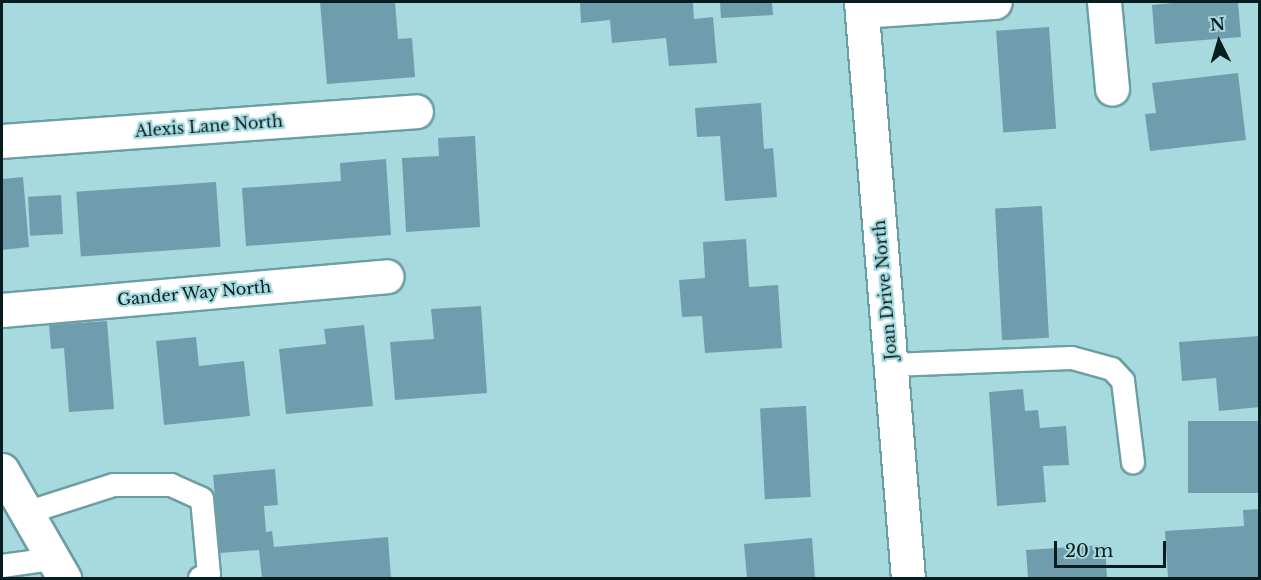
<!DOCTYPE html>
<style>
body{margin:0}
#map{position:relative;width:1261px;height:580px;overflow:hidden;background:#a6dadf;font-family:"Libre Baskerville",serif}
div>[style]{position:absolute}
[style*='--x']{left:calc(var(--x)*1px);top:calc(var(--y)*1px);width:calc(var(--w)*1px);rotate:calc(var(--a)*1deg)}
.building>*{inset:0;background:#709dae;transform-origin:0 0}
.roads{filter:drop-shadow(2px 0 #6c9fa3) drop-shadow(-2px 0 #6c9fa3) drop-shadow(0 2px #6c9fa3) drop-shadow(0 -2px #6c9fa3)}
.lane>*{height:22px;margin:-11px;padding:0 11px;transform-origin:11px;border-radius:11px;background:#fff}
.street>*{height:33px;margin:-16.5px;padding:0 16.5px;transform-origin:16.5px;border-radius:16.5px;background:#fff}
.secondary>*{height:33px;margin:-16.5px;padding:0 16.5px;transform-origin:16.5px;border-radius:16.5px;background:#fff}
span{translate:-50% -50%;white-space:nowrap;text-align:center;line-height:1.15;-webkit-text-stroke:4.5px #a6dadf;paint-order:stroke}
.street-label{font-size:16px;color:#081d1f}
.frame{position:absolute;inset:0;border:3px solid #081d1f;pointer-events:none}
.north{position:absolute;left:1189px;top:12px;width:60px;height:60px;-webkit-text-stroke:4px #a6dadf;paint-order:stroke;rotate:355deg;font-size:16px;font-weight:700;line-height:24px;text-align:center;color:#081d1f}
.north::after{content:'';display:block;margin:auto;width:21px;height:27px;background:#081d1f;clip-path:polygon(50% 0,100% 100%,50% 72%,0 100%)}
.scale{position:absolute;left:1054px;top:541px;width:112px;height:27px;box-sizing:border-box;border:3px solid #081d1f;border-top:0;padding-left:8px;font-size:18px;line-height:21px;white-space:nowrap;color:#081d1f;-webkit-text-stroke:4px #a6dadf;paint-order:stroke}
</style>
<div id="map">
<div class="building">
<div style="clip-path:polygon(320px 2px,395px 2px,398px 39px,412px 38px,415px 77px,327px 84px)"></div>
<div style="clip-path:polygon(580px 2px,693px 2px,694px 19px,713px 17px,717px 63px,669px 66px,666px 38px,612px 43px,610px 20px,581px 23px)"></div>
<div style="clip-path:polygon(720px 2px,772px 2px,773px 15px,721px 18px)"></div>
<div style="clip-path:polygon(1184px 2px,1238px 2px,1241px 37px,1155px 44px,1152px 5px)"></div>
<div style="left:1049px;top:27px;width:102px;height:53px;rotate:86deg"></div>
<div style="clip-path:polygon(1238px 73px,1246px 140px,1150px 151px,1145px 114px,1156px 113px,1152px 83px)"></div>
<div style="clip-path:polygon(761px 103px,764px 149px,773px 148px,777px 197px,725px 201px,720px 136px,697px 137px,695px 108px)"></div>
<div style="clip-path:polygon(475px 136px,480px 227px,406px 232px,402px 158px,439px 156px,438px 138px)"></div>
<div style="clip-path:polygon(386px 159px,391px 235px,246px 246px,242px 188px,341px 181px,340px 163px)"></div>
<div style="clip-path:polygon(23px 177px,29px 247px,2px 250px,2px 179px)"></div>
<div style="left:216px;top:182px;width:65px;height:140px;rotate:86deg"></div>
<div style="left:61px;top:195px;width:39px;height:33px;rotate:87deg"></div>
<div style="left:1042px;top:206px;width:132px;height:47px;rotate:87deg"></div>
<div style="clip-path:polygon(746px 239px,749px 287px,778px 285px,782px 348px,705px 353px,702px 316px,682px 317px,679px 280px,705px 278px,703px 242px)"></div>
<div style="clip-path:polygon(481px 306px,487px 393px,395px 400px,390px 342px,434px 339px,431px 309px)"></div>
<div style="clip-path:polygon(107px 321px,114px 409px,69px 412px,64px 348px,51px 349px,49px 325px)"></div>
<div style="clip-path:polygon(364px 325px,373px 406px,286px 414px,279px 349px,326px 344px,324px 329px)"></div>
<div style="clip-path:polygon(1260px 336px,1260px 407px,1219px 411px,1216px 378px,1182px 381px,1179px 342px)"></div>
<div style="clip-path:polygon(196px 337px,199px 366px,244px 361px,250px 416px,164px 425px,156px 341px)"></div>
<div style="clip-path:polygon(1023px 389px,1025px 411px,1038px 410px,1040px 428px,1066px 426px,1069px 465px,1043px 466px,1046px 502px,997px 506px,989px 392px)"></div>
<div style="left:806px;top:406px;width:91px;height:46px;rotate:87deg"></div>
<div style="left:1260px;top:421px;width:72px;height:72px;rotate:90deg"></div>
<div style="clip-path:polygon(275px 469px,278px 505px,264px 506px,266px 532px,272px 531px,274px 547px,388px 537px,391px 578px,262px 578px,259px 550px,220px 553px,213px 475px)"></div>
<div style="clip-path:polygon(1260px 509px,1260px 578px,1168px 578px,1165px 531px,1244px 526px,1243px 510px)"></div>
<div style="clip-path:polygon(812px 538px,815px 578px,747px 578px,744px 544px)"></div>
<div style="clip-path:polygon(1105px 545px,1107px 578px,1028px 578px,1026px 550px)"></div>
</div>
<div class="roads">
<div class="lane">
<div style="--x:891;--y:365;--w:181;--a:-2.2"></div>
<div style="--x:1072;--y:358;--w:41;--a:15.4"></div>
<div style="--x:1112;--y:369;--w:16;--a:47"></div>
<div style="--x:1123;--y:381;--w:82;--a:83"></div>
<div style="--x:26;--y:513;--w:92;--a:-17.7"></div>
<div style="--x:114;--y:485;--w:57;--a:0"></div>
<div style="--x:171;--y:485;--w:34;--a:24"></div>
<div style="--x:202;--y:499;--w:75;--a:84.7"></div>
<div style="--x:209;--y:574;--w:10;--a:156"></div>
<div style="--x:2;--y:566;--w:50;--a:-8"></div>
</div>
<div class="street">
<div style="--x:861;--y:2;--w:578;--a:85.34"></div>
<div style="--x:1104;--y:2;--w:87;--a:84.7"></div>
<div style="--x:862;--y:11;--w:133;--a:-3.9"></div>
<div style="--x:2;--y:141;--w:415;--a:-4.1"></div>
<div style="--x:2;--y:310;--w:386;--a:-5"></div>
</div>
<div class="secondary">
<div style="--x:2;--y:470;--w:125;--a:60.1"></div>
</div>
</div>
<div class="street-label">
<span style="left:209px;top:126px;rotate:-4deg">Alexis Lane North</span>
<span style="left:885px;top:290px;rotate:-95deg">Joan Drive North</span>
<span style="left:194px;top:293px;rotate:-5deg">Gander Way North</span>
</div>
<div class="frame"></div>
<div class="north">N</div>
<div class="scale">20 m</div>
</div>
